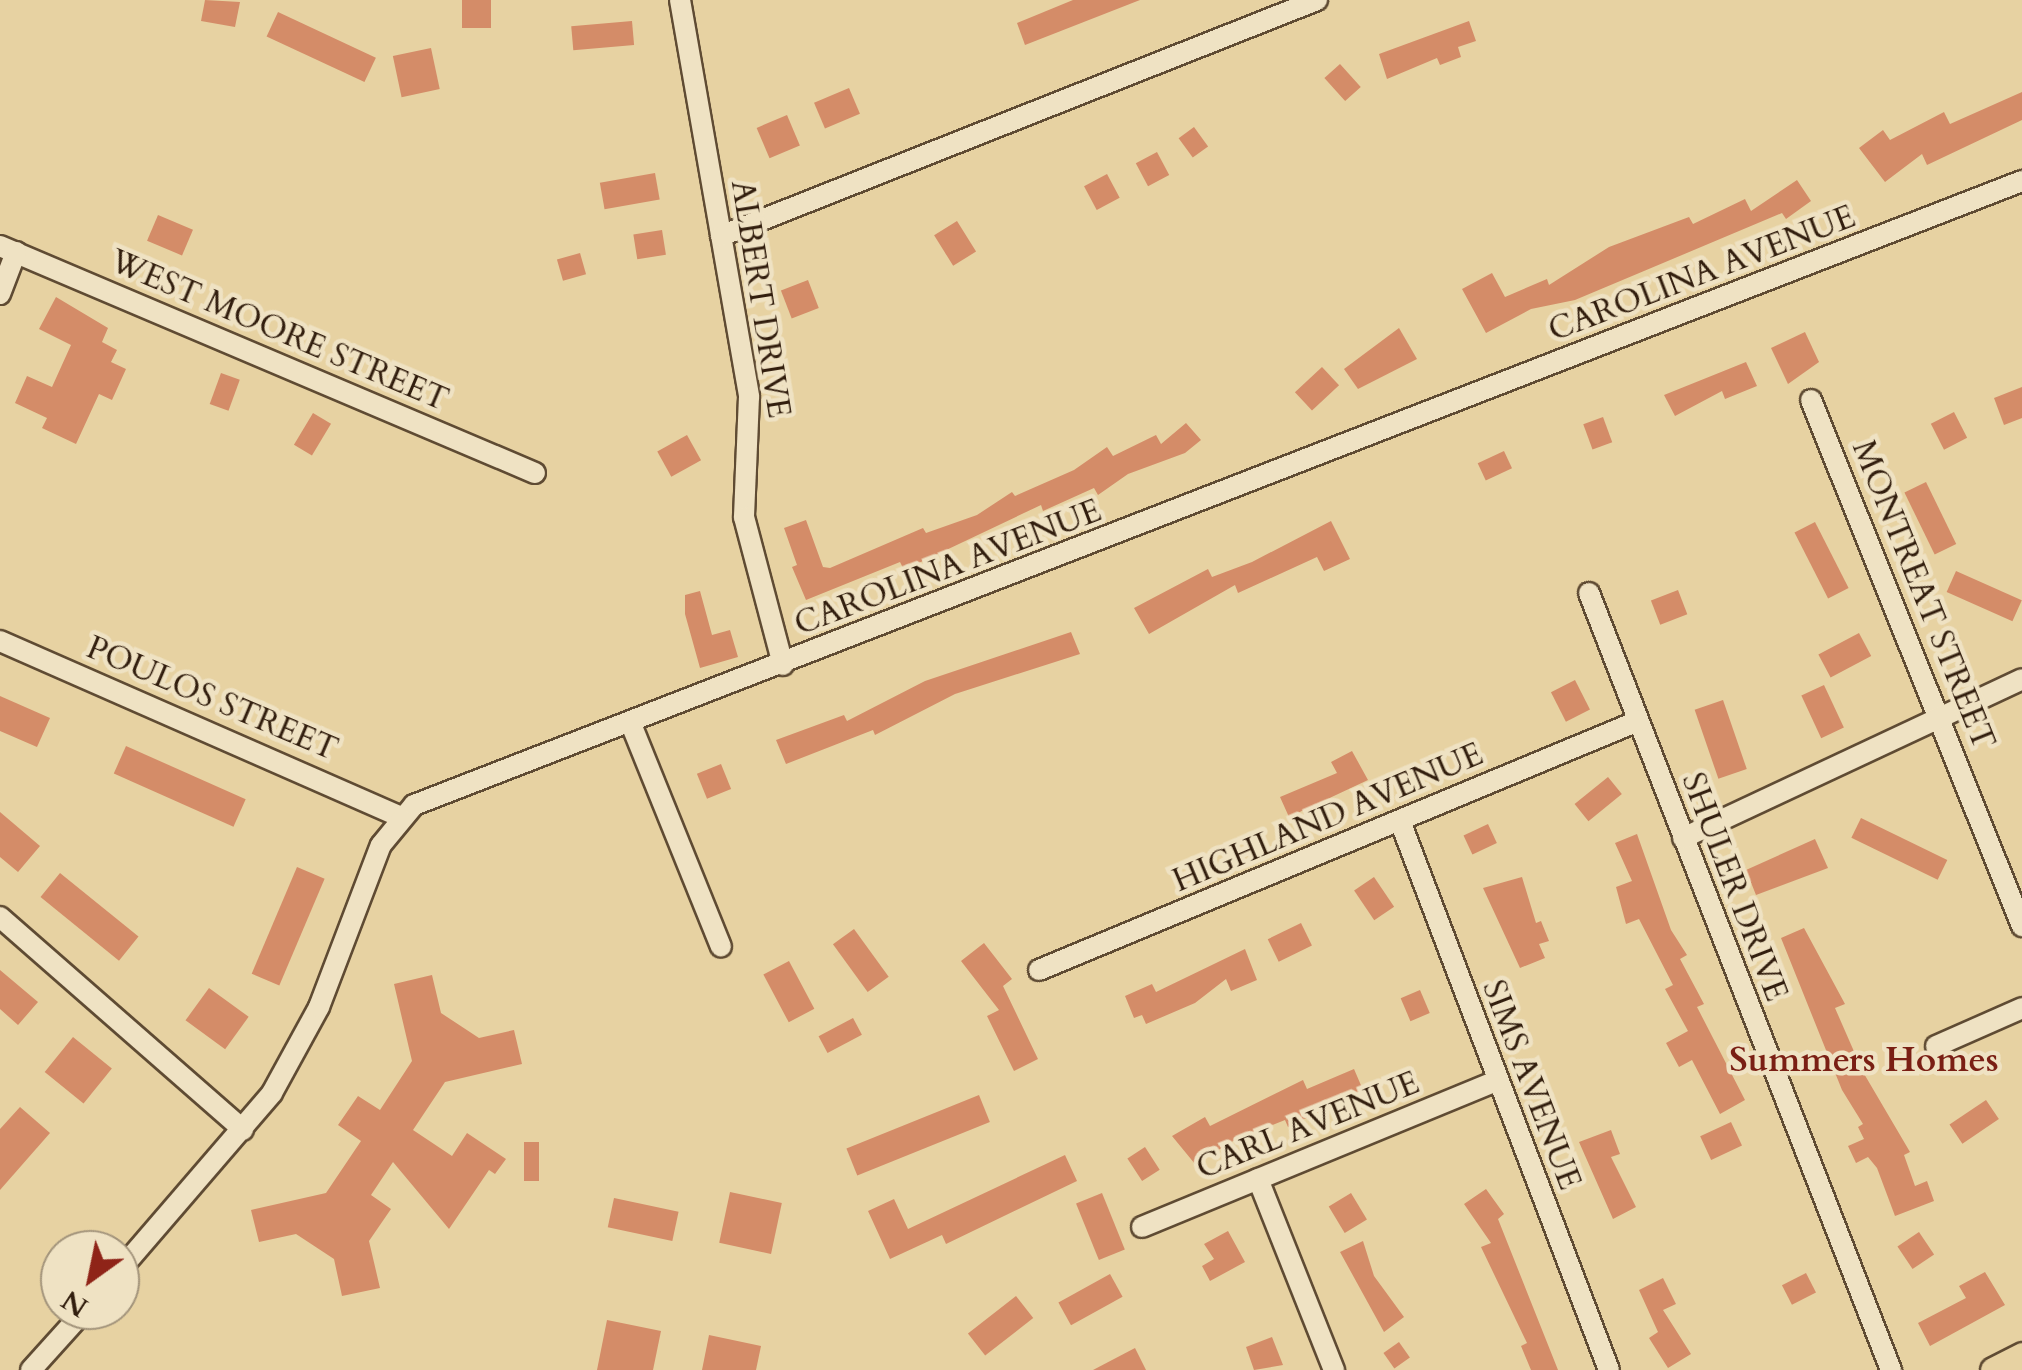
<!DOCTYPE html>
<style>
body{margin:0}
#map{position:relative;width:2022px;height:1370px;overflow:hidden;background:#e7d2a2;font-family:Cardo,serif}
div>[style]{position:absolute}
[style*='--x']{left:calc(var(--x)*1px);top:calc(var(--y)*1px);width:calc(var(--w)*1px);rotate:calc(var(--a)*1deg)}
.building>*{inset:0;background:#d48c68;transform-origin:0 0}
.roads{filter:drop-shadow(2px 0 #5f4b33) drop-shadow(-2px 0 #5f4b33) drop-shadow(0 2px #5f4b33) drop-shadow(0 -2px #5f4b33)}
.minor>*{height:20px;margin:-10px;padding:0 10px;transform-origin:10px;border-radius:10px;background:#efe2c3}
.major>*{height:25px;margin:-12.5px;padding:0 12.5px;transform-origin:12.5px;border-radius:12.5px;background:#e7d2a2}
span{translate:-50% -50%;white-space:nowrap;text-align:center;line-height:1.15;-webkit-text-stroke:9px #efe2c3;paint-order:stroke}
.street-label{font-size:32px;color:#321e0e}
.neighbourhood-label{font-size:35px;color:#7a1f14;font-weight:700}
.north{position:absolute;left:40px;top:1230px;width:100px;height:100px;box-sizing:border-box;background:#efe2c3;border:2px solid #a3947b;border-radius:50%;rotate:213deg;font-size:28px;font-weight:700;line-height:40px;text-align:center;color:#321e0e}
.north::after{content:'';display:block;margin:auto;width:35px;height:45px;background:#8f2418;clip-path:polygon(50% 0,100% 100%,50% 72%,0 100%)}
</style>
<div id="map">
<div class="building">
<div style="clip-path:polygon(205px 0,240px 2px,235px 27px,201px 21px)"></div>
<div style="left:462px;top:0;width:29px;height:28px"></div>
<div style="clip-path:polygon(1073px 0,1140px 0,1025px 45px,1017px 23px)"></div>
<div style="left:278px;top:12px;width:108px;height:27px;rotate:25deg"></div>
<div style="left:632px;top:21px;width:24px;height:61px;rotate:85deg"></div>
<div style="clip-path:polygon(1469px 21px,1476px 41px,1458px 47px,1461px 57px,1440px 65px,1437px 58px,1387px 79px,1379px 54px)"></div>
<div style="left:431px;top:48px;width:42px;height:39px;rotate:78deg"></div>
<div style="left:1340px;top:64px;width:31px;height:21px;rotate:48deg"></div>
<div style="left:849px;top:88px;width:28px;height:38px;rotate:67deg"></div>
<div style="clip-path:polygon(2022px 92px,2022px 120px,1927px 165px,1922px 154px,1885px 182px,1859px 148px,1883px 130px,1890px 140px,1944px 112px,1950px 124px)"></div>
<div style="left:787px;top:115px;width:33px;height:33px;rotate:67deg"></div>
<div style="left:1194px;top:127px;width:24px;height:19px;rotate:54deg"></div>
<div style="left:1157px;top:152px;width:26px;height:24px;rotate:62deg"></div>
<div style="left:655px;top:173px;width:27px;height:56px;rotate:80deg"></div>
<div style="left:1107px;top:174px;width:27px;height:26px;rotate:62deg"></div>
<div style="clip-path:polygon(1797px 180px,1811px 201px,1786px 219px,1782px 213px,1575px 300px,1531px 309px,1486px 333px,1462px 289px,1492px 273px,1505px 297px,1547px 279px,1549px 285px,1609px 247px,1689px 217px,1693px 224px,1745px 199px,1751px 211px)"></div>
<div style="left:158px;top:215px;width:38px;height:28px;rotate:23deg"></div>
<div style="left:957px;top:221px;width:36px;height:27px;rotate:58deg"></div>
<div style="left:662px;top:230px;width:25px;height:29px;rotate:81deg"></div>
<div style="left:580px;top:253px;width:22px;height:24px;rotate:74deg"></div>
<div style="left:808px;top:280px;width:30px;height:29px;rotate:69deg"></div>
<div style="clip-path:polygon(56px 297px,108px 328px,102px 342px,117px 350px,111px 362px,126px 369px,112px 400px,99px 394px,76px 444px,42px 428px,47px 418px,15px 403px,27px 376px,52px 387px,71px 345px,39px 329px)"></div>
<div style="clip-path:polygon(1399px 328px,1417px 359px,1358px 389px,1344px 369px)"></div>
<div style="clip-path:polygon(1805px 332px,1819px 362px,1788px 384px,1771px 348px)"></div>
<div style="clip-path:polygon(1746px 362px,1757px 386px,1725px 399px,1722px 391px,1675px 416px,1664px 395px)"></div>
<div style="left:1322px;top:367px;width:25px;height:37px;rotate:47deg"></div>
<div style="left:221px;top:373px;width:20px;height:33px;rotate:20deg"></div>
<div style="clip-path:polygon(2022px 387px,2022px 418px,2004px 425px,1994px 398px)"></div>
<div style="left:1954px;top:412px;width:29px;height:26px;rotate:63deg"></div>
<div style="left:313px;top:413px;width:21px;height:37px;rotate:31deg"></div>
<div style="left:1603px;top:417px;width:27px;height:21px;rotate:70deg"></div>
<div style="clip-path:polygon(1186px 423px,1201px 440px,1185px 453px,1128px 474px,1098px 495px,1094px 488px,1043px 511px,1041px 505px,904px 570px,900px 562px,806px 600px,792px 567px,797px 565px,784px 528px,806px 520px,823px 567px,830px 568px,923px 528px,926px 533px,977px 515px,1012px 492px,1015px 496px,1074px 470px,1107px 447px,1113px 456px,1156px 435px,1161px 444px)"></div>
<div style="left:687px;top:435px;width:29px;height:34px;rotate:61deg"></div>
<div style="left:1504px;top:451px;width:19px;height:29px;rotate:65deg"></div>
<div style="left:1926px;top:482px;width:69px;height:24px;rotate:64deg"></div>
<div style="clip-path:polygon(1331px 521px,1350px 559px,1324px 571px,1317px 557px,1238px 593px,1235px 585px,1149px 634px,1134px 608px,1208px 569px,1212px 577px,1252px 562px)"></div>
<div style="left:1815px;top:522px;width:74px;height:23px;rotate:63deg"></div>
<div style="left:1956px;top:571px;width:72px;height:23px;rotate:24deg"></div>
<div style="left:1678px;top:590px;width:26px;height:29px;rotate:69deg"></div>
<div style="clip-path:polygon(700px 591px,712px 635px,730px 630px,738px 657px,700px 668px,685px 614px,685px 595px)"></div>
<div style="clip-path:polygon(1071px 632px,1080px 654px,955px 694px,875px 735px,873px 730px,786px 764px,776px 740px,844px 715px,847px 721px,925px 681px)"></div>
<div style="left:1859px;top:633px;width:26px;height:46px;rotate:62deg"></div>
<div style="left:1575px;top:680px;width:33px;height:27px;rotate:63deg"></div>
<div style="left:1824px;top:685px;width:47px;height:25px;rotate:65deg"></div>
<div style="clip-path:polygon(0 696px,50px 718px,37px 747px,0 731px)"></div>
<div style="left:1723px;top:700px;width:73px;height:30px;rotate:71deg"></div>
<div style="left:126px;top:746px;width:131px;height:30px;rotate:24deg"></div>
<div style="clip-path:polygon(1352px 751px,1368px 780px,1289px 817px,1280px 797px,1337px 773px,1331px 762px)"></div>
<div style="left:721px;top:764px;width:27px;height:26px;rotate:68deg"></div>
<div style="left:1608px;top:777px;width:22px;height:43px;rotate:51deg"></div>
<div style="clip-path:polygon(0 812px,40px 846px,18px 872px,0 857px)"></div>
<div style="left:1861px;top:818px;width:96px;height:22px;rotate:26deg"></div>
<div style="left:1488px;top:824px;width:21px;height:27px;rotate:65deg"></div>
<div style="clip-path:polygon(1637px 834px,1671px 930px,1687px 955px,1680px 959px,1704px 1004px,1697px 1007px,1745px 1100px,1720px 1114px,1692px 1060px,1679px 1067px,1666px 1043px,1688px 1031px,1665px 989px,1673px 985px,1639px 919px,1626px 924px,1616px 887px,1632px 881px,1615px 843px)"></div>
<div style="clip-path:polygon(1815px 839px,1828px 868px,1756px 895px,1746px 870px)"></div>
<div style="left:297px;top:867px;width:30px;height:116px;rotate:23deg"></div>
<div style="left:60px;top:873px;width:101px;height:31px;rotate:39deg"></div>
<div style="left:1374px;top:877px;width:36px;height:24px;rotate:56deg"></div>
<div style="clip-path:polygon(1522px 877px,1536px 923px,1541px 921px,1549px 941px,1539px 944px,1545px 958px,1520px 968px,1483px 888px)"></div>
<div style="left:1301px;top:923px;width:25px;height:37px;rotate:64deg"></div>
<div style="clip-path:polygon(1804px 928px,1845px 1004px,1835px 1008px,1863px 1072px,1910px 1152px,1904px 1155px,1915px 1186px,1927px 1181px,1934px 1201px,1895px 1216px,1877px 1168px,1868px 1157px,1856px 1163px,1848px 1146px,1864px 1139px,1858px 1127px,1863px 1124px,1842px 1090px,1781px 938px)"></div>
<div style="left:854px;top:929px;width:59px;height:26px;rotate:54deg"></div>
<div style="clip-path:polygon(984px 943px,1012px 979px,1003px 986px,1038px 1059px,1014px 1071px,987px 1016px,999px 1010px,961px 961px)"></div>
<div style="clip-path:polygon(1245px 949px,1257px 980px,1231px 991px,1226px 979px,1195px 1003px,1146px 1024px,1142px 1015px,1134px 1018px,1125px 996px,1152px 984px,1156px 992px)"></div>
<div style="left:789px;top:961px;width:54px;height:29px;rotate:62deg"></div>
<div style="clip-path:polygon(0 970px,38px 1002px,18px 1025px,0 1009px)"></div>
<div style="clip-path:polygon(432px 975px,441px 1013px,479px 1038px,514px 1030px,522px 1064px,445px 1082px,413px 1130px,452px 1156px,467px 1133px,506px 1159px,495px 1174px,489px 1170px,449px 1229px,393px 1162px,371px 1195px,391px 1209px,369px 1241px,380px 1288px,342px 1296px,334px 1259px,296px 1234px,259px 1242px,251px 1210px,326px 1193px,361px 1141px,338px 1125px,358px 1096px,380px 1110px,412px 1061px,394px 984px)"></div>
<div style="left:209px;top:988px;width:49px;height:40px;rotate:36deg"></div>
<div style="left:1420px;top:990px;width:25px;height:21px;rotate:67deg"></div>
<div style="left:853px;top:1018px;width:19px;height:39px;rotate:62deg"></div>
<div style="left:73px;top:1037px;width:50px;height:45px;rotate:39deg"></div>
<div style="clip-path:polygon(1354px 1069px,1363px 1090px,1288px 1127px,1285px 1120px,1233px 1141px,1195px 1164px,1172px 1136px,1205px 1117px,1210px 1126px,1303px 1080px,1307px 1089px)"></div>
<div style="left:979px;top:1095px;width:29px;height:143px;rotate:68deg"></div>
<div style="left:1986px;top:1100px;width:23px;height:44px;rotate:56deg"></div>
<div style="clip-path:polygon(20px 1107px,50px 1133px,0 1190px,0 1129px)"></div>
<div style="left:1731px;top:1122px;width:26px;height:34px;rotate:65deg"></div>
<div style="clip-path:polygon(1611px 1130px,1620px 1154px,1611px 1157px,1636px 1207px,1613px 1219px,1579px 1142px)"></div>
<div style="left:524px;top:1142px;width:15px;height:39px"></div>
<div style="left:1145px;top:1147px;width:27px;height:21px;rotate:57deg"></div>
<div style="clip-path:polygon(1065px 1155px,1077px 1181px,946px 1244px,942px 1235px,890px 1259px,868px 1211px,894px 1199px,908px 1229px)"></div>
<div style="clip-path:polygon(1486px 1189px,1504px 1214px,1498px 1219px,1558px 1370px,1531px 1370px,1521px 1346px,1527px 1343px,1481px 1247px,1491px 1243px,1464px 1204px)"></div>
<div style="left:730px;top:1192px;width:53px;height:52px;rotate:12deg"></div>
<div style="left:1102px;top:1193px;width:61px;height:28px;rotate:68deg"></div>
<div style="left:1351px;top:1193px;width:31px;height:26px;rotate:59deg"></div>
<div style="left:614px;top:1198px;width:66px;height:30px;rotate:12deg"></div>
<div style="clip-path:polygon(1228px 1231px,1245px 1262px,1210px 1281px,1202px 1266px,1214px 1259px,1204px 1244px)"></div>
<div style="left:1919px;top:1232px;width:27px;height:26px;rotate:56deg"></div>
<div style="clip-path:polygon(1363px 1241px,1374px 1276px,1404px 1317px,1384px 1332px,1340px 1252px)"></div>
<div style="clip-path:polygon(1985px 1272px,2005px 1305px,1930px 1346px,1918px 1323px,1966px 1298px,1959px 1286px)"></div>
<div style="left:1806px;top:1273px;width:22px;height:27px;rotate:63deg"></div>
<div style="left:1110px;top:1274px;width:26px;height:59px;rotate:61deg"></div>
<div style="clip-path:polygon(1663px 1278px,1676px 1304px,1663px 1310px,1691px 1354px,1668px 1368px,1649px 1338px,1658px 1332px,1639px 1290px)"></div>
<div style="left:1016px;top:1296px;width:28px;height:61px;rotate:52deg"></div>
<div style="clip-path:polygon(607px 1320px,661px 1331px,653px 1370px,597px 1370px)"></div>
<div style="clip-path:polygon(709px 1335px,761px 1346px,756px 1370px,702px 1370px)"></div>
<div style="clip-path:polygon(1272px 1337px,1283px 1365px,1254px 1370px,1246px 1347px)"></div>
<div style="left:1399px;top:1342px;width:19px;height:19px;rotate:55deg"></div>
<div style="clip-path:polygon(1135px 1348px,1146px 1370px,1093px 1370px)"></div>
</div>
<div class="roads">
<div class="minor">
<div style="--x:680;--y:0;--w:403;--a:80.1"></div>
<div style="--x:749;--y:397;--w:120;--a:92.4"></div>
<div style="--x:744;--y:517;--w:153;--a:75.2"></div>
<div style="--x:721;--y:236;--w:641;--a:-21.6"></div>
<div style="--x:0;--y:246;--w:581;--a:22.99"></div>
<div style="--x:0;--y:294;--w:45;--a:-69.1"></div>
<div style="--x:1811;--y:400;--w:567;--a:68.14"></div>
<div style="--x:1589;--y:593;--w:834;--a:68.76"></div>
<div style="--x:0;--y:641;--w:436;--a:23.7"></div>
<div style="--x:631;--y:724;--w:240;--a:68"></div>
<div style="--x:1400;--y:821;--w:587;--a:69.16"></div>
<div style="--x:1683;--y:838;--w:374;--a:-25.1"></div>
<div style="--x:0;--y:917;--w:323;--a:41.2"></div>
<div style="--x:1039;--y:970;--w:649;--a:-22.57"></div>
<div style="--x:1936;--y:1046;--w:94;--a:-23.8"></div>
<div style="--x:1258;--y:1179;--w:206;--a:68.3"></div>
<div style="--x:1142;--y:1227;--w:383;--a:-22.4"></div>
<div style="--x:120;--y:1270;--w:233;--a:-49.3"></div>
<div style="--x:272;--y:1093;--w:98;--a:-61.3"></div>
<div style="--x:319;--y:1007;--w:173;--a:-69.1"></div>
<div style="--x:381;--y:845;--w:52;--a:-50.5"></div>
<div style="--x:414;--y:805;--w:1725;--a:-21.21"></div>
<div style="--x:31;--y:1370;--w:81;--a:-48"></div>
</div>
<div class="major">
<div style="--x:1993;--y:1370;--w:33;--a:-27"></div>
</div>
</div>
<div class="street-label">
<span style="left:1702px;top:274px;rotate:-21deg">CAROLINA AVENUE</span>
<span style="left:760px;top:299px;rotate:81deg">ALBERT DRIVE</span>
<span style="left:279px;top:331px;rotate:23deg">WEST MOORE STREET</span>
<span style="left:948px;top:568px;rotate:-21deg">CAROLINA AVENUE</span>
<span style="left:1923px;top:595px;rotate:68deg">MONTREAT STREET</span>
<span style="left:212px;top:699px;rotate:23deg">POULOS STREET</span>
<span style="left:1328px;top:818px;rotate:-23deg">HIGHLAND AVENUE</span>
<span style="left:1734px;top:887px;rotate:69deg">SHULER DRIVE</span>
<span style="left:1531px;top:1085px;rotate:69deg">SIMS AVENUE</span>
<span style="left:1308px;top:1126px;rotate:-22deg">CARL AVENUE</span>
</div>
<div class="neighbourhood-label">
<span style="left:1864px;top:1060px">Summers Homes</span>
</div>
<div class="north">N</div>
</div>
